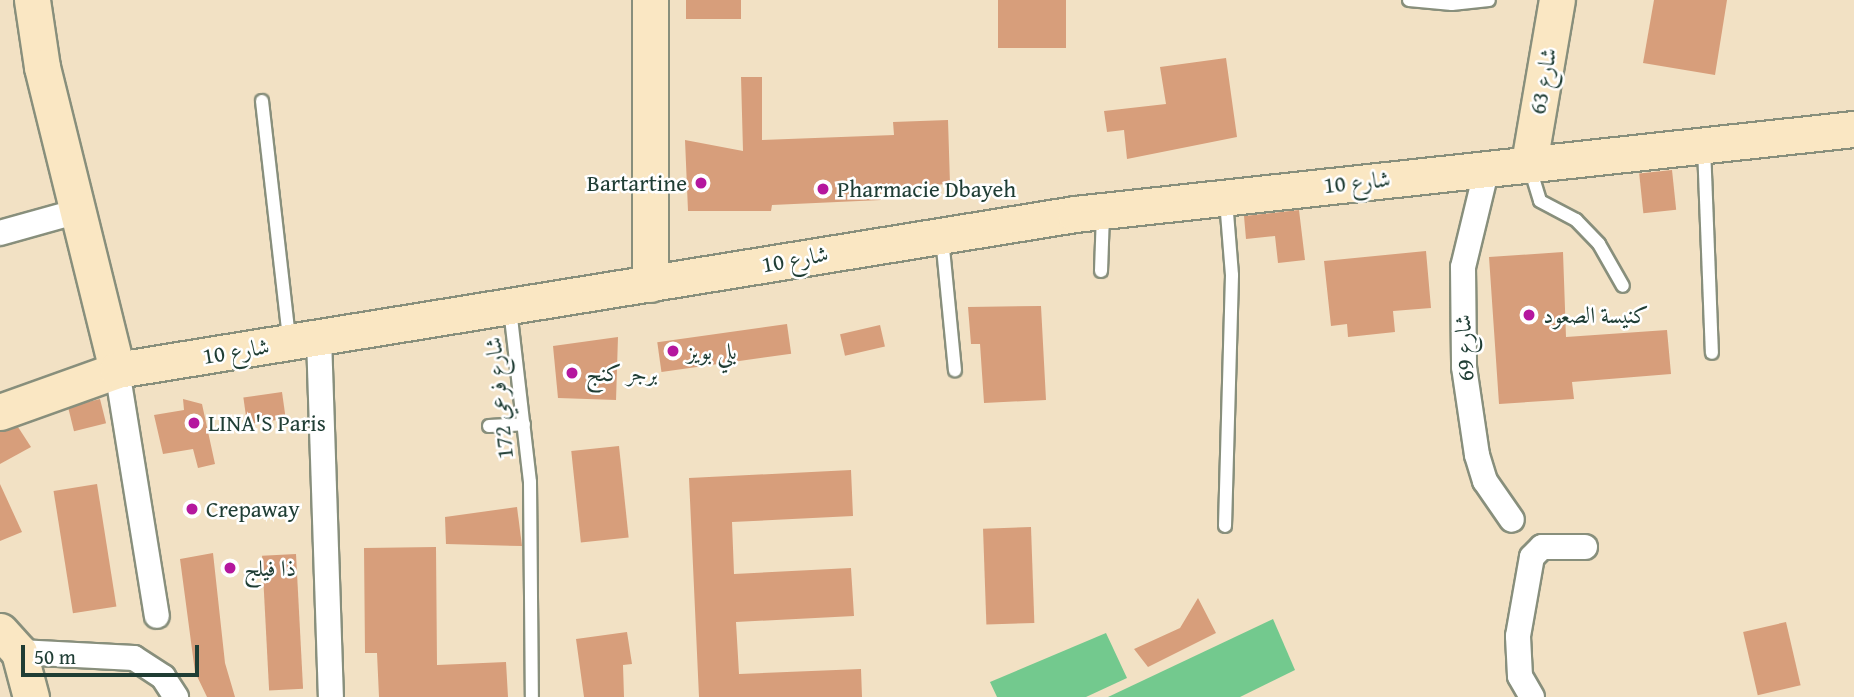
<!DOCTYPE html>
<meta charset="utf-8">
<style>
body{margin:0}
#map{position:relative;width:1854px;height:697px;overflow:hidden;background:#f2e1c4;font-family:"Gentium Book Plus",Amiri,serif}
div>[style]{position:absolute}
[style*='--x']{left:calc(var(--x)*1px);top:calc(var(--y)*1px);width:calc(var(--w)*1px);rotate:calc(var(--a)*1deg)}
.green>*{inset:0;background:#73c98e}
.building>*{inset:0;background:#d79e7b;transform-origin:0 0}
.roads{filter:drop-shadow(2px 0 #888f7c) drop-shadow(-2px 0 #888f7c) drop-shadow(0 2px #888f7c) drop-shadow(0 -2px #888f7c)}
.lane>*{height:12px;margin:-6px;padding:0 6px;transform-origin:6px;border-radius:6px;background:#fff}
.street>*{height:24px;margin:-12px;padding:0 12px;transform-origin:12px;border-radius:12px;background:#fff}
.secondary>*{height:35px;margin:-17.5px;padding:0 17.5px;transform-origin:17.5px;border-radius:17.5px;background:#fae7c3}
.dots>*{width:19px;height:19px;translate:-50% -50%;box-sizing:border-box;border:4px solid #fff;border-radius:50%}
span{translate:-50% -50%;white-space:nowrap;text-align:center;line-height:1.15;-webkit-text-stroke:5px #fff;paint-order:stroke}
.street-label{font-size:23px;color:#1f3d34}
.poi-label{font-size:23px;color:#1f3d34}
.right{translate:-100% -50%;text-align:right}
.left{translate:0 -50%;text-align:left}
.scale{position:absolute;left:21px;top:645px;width:178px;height:32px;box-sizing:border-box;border:4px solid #1f3d34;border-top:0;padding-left:9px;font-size:21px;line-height:24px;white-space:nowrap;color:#1f3d34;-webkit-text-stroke:5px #fff;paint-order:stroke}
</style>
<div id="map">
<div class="green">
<div style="clip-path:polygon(1273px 619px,1295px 670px,1240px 697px,1108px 697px)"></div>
<div style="clip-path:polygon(1106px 633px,1127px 678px,1086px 697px,997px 697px,990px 682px)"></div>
</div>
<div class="building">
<div style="left:686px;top:0;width:55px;height:19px"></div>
<div style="left:998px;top:0;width:68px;height:48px"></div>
<div style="clip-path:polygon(1654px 0,1727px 0,1715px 75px,1643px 63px)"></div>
<div style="clip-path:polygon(1226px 58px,1237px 137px,1127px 159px,1124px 130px,1107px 132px,1104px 111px,1166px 104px,1160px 67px)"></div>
<div style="clip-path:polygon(741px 77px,762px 77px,762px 140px,894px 135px,893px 122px,948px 120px,950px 184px,881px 187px,881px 200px,772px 205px,771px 211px,688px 211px,685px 140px,743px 151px)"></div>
<div style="left:1672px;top:170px;width:40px;height:33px;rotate:84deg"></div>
<div style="clip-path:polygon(1299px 210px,1305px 260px,1278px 263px,1275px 236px,1246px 239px,1244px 216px)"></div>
<div style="clip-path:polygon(1426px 251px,1431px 308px,1393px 311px,1395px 332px,1348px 337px,1347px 324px,1331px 326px,1324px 261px)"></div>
<div style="clip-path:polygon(1563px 252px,1566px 337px,1667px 330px,1671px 374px,1572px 382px,1574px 399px,1499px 404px,1489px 257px)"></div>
<div style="clip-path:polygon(1041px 306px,1046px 400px,984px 403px,980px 344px,971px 344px,968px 307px)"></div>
<div style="left:787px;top:324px;width:30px;height:131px;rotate:82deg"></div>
<div style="left:880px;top:325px;width:22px;height:41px;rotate:77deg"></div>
<div style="clip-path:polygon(618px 337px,616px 400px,558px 398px,553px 346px)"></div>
<div style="left:282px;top:392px;width:27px;height:39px;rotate:82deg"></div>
<div style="left:100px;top:399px;width:25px;height:33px;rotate:76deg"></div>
<div style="clip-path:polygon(183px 399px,202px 404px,215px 464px,198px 468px,193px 449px,163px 454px,154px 415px,184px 410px)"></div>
<div style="clip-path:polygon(18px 427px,31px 447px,0 464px,0 432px)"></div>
<div style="left:619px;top:446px;width:92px;height:48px;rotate:84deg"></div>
<div style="clip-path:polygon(851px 470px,853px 516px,732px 522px,734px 574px,851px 568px,854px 616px,736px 622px,739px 674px,861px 669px,862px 697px,699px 697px,689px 478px)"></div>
<div style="clip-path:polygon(0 484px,22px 532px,0 541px)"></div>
<div style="left:97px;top:484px;width:124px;height:44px;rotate:81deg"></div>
<div style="clip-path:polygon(517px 507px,522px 546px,446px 544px,445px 517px)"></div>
<div style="left:1031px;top:527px;width:96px;height:48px;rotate:88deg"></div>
<div style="clip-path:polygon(436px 547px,437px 665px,506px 662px,508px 697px,379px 697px,377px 653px,365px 653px,364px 548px)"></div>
<div style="clip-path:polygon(213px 553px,225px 663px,235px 697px,207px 697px,195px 672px,180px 559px)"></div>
<div style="left:296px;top:554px;width:135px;height:34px;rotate:87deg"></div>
<div style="clip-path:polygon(1198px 598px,1216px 633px,1148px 667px,1134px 649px,1180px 628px)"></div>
<div style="left:1786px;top:622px;width:65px;height:44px;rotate:77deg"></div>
<div style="clip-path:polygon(627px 632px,632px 664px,623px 665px,624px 697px,584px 697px,576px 639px)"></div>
</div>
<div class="roads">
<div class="lane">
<div style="--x:1409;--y:0;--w:43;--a:5.3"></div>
<div style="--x:1452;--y:4;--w:37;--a:-6"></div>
<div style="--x:262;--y:101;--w:240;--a:83.5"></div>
<div style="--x:1704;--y:147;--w:206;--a:87.8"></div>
<div style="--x:1530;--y:168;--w:34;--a:73"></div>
<div style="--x:1540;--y:201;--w:41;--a:27.8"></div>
<div style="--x:1576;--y:220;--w:33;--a:46"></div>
<div style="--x:1599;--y:244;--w:48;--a:60.3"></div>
<div style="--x:942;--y:238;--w:133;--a:84.4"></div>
<div style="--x:1101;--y:271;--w:56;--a:-88"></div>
<div style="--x:510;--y:309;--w:174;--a:83.4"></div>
<div style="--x:530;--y:482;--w:215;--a:89.5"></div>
<div style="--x:489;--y:426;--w:35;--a:-3"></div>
<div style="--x:1225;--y:526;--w:251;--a:-88.4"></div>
<div style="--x:1232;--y:275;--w:74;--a:-94.6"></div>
</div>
<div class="street">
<div style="--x:1487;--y:168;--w:102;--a:103.6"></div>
<div style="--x:1463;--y:267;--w:100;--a:89.4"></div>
<div style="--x:1464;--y:367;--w:89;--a:81.6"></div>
<div style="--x:1477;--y:455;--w:27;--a:73"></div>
<div style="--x:1485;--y:481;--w:47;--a:55.3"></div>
<div style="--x:0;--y:233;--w:78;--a:-15.6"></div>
<div style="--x:319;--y:338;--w:359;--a:88.1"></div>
<div style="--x:117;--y:370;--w:249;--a:80.8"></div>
<div style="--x:19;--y:652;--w:115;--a:3"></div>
<div style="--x:134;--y:658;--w:35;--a:33"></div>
<div style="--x:163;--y:677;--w:24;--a:57"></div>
<div style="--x:1532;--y:697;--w:24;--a:-120"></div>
<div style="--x:1520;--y:676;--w:40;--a:-92.9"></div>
<div style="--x:1518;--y:636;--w:80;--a:-80"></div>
<div style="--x:1532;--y:557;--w:14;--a:-45"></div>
<div style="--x:1542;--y:547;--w:43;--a:0"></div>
</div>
<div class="secondary">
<div style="--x:32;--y:0;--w:68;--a:81.5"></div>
<div style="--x:42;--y:67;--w:312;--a:76.1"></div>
<div style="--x:1529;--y:163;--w:165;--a:-80.3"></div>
<div style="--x:650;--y:284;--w:284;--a:-90"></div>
<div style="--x:0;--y:412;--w:124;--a:-19.7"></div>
<div style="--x:117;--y:370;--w:971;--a:-9.25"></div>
<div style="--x:1075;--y:214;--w:784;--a:-6.23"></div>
<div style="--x:0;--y:631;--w:28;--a:48"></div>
<div style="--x:19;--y:652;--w:47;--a:75.1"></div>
</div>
</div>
<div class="dots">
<div style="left:701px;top:183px;background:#b5179e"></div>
<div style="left:823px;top:189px;background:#b5179e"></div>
<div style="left:1529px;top:315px;background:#b5179e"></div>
<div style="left:673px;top:351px;background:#b5179e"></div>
<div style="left:572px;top:373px;background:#b5179e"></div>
<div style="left:194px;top:423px;background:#b5179e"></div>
<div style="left:192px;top:509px;background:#b5179e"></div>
<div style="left:230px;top:568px;background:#b5179e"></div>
</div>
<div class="street-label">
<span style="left:1543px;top:81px;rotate:-80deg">شارع 63</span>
<span style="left:1357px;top:182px;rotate:-6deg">شارع 10</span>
<span style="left:795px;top:259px;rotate:-10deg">شارع 10</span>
<span style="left:1464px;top:348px;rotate:-93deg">شارع 69</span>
<span style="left:236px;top:351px;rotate:-9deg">شارع 10</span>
<span style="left:499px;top:398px;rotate:-96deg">شارع فرعي 172</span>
</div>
<div class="poi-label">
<span class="right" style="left:687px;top:183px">Bartartine</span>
<span class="left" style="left:837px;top:189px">Pharmacie Dbayeh</span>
<span class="left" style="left:1543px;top:315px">كنيسة الصعود</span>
<span class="left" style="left:687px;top:351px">بلي بويز</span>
<span class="left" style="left:586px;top:373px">برجر كنج</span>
<span class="left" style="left:208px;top:423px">LINA'S Paris</span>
<span class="left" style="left:206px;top:509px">Crepaway</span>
<span class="left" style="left:244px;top:568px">ذا فيلج</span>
</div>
<div class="scale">50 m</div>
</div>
